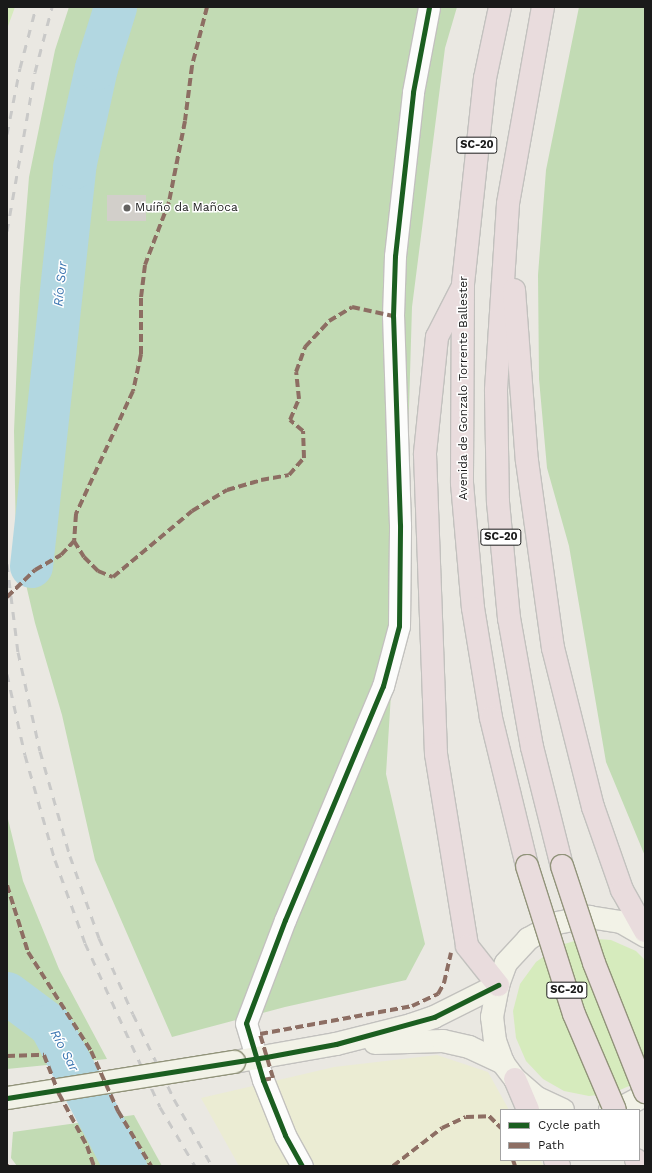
<!DOCTYPE html>
<meta charset="utf-8">
<style>
body{margin:0}
#map{position:relative;width:652px;height:1173px;overflow:hidden;background:#eae8e2;font-family:"Work Sans",sans-serif}
div>[style]{position:absolute}
[style*='--x']{left:calc(var(--x)*1px);top:calc(var(--y)*1px);width:calc(var(--w)*1px);rotate:calc(var(--a)*1deg)}
.farmland>*{inset:0;background:#ebecd3}
.grass>*{inset:0;background:#d6ebbd}
.forest>*{inset:0;background:#c2dbb4}
.river>*{height:43px;margin:-21.5px;padding:0 21.5px;transform-origin:21.5px;border-radius:21.5px;background:#b2d7e1}
.building>*{inset:0;background:#d2cfca;transform-origin:0 0}
.roads{filter:drop-shadow(1px 0 #c2c1be) drop-shadow(-1px 0 #c2c1be) drop-shadow(0 1px #c2c1be) drop-shadow(0 -1px #c2c1be)}
.street>*{height:21px;margin:-10.5px;padding:0 10.5px;transform-origin:10.5px;border-radius:10.5px;background:#fcfcfb}
.secondary>*{height:22px;margin:-11px;padding:0 11px;transform-origin:11px;border-radius:11px;background:#f2f2e7}
.highway>*{height:22px;margin:-11px;padding:0 11px;transform-origin:11px;border-radius:11px;background:#e9dcdd}
.rail>*{height:3px;margin-top:-1.5px;transform-origin:0;background:repeating-linear-gradient(90deg,#c9c9c8 0 8px,transparent 0 16px)}
.bridges{filter:drop-shadow(1px 0 #91937a) drop-shadow(-1px 0 #91937a) drop-shadow(0 1px #91937a) drop-shadow(0 -1px #91937a)}
.secondary-bridge>*{height:22px;margin:-11px;padding:0 11px;transform-origin:11px;border-radius:11px;background:#f2f2e7}
.highway-bridge>*{height:22px;margin:-11px;padding:0 11px;transform-origin:11px;border-radius:11px;background:#e9dcdd}
.quiet>*{height:4px;margin-top:-2px;transform-origin:0;background:repeating-linear-gradient(90deg,#8d6e63 0 8px,transparent 0 12px)}
.cycleway>*{height:5px;margin:-2.5px;padding:0 2.5px;transform-origin:2.5px;border-radius:2.5px;background:#1b5e20}
.dots>*{width:11px;height:11px;translate:-50% -50%;box-sizing:border-box;border:2px solid #fff;border-radius:50%}
span{translate:-50% -50%;white-space:nowrap;text-align:center;line-height:1.15;-webkit-text-stroke:3px #fff;paint-order:stroke}
.shield-label span{padding:1px 3px;background:#fff;border:1px solid;border-radius:3px;-webkit-text-stroke-width:0}
.shield-label{font-size:11px;color:#1a1a1a;font-weight:700}
.poi-label{font-size:12px;color:#1a1a1a}
.left{translate:0 -50%;text-align:left}
.street-label{font-size:12px;color:#1a1a1a}
.water-label{font-size:13px;color:#3f78b2;font-style:italic}
.frame{position:absolute;inset:0;border:8px solid #1a1a1a;pointer-events:none}
.legend{position:absolute;left:500px;top:1109px;width:140px;height:52px;box-sizing:border-box;background:#fff;border:1px solid #a3a3a3;margin:0;padding:5px 7px;list-style:none;font-size:12px;color:#1a1a1a}
.legend li{display:flex;align-items:center;gap:8px;height:20px}
.legend b{width:20px;border:1px solid #a3a3a3}
</style>
<div id="map">
<div class="farmland">
<div style="clip-path:polygon(437px 1055px,488px 1072px,509px 1110px,501px 1110px,501px 1160px,540px 1160px,544px 1166px,239px 1166px,201px 1098px,334px 1067px)"></div>
</div>
<div class="grass">
<div style="clip-path:polygon(7px 7px,15px 7px,7px 29px)"></div>
<div style="clip-path:polygon(584px 938px,611px 940px,636px 951px,645px 960px,645px 1074px,636px 1083px,613px 1093px,589px 1096px,564px 1091px,543px 1079px,526px 1061px,516px 1038px,513px 1011px,520px 984px,536px 962px,558px 946px)"></div>
</div>
<div class="forest">
<div style="clip-path:polygon(69px 7px,457px 7px,445px 48px,412px 307px,409px 408px,386px 774px,425px 944px,406px 980px,285px 1007px,172px 1037px,95px 860px,62px 715px,35px 623px,16px 542px,14px 431px,20px 288px,29px 177px,55px 50px)"></div>
<div style="clip-path:polygon(579px 7px,645px 7px,645px 856px,606px 762px,569px 546px,547px 468px,539px 379px,538px 275px,546px 170px)"></div>
<div style="clip-path:polygon(7px 815px,23px 881px,59px 969px,107px 1059px,7px 1069px)"></div>
<div style="clip-path:polygon(134px 1115px,162px 1166px,17px 1166px,11px 1158px,13px 1132px)"></div>
</div>
<div class="river">
<div style="--x:31;--y:566;--w:401;--a:-83.8"></div>
<div style="--x:74;--y:167;--w:101;--a:-77.5"></div>
<div style="--x:96;--y:68;--w:64;--a:-72.7"></div>
<div style="--x:7;--y:993;--w:54;--a:36.7"></div>
<div style="--x:50;--y:1025;--w:160;--a:62"></div>
</div>
<div class="building">
<div style="left:107px;top:195px;width:39px;height:26px"></div>
</div>
<div class="roads">
<div class="street">
<div style="--x:302;--y:1166;--w:35;--a:-119"></div>
<div style="--x:285;--y:1135;--w:59;--a:-111.8"></div>
<div style="--x:263;--y:1080;--w:59;--a:-106.6"></div>
<div style="--x:246;--y:1023;--w:110;--a:-69.3"></div>
<div style="--x:285;--y:920;--w:254;--a:-67.3"></div>
<div style="--x:383;--y:686;--w:62;--a:-75.1"></div>
<div style="--x:399;--y:626;--w:101;--a:-89.4"></div>
<div style="--x:400;--y:525;--w:209;--a:-91.9"></div>
<div style="--x:393;--y:316;--w:60;--a:-88.1"></div>
<div style="--x:395;--y:256;--w:165;--a:-83.7"></div>
<div style="--x:413;--y:92;--w:86;--a:-79.3"></div>
</div>
<div class="secondary">
<div style="--x:375;--y:1043;--w:68;--a:-1.7"></div>
<div style="--x:443;--y:1041;--w:27;--a:13"></div>
<div style="--x:469;--y:1047;--w:38;--a:25"></div>
<div style="--x:234;--y:1062;--w:104;--a:-10"></div>
<div style="--x:336;--y:1044;--w:77;--a:-14.2"></div>
<div style="--x:411;--y:1025;--w:24;--a:-19"></div>
<div style="--x:434;--y:1017;--w:72;--a:-26.6"></div>
<div style="--x:563;--y:1110;--w:29;--a:-155"></div>
<div style="--x:537;--y:1098;--w:29;--a:-139"></div>
<div style="--x:515;--y:1079;--w:20;--a:-127"></div>
<div style="--x:503;--y:1063;--w:23;--a:-110"></div>
<div style="--x:495;--y:1041;--w:24;--a:-97"></div>
<div style="--x:492;--y:1017;--w:33;--a:-79"></div>
<div style="--x:498;--y:985;--w:23;--a:-70"></div>
<div style="--x:506;--y:963;--w:33;--a:-47"></div>
<div style="--x:528;--y:939;--w:33;--a:-29"></div>
<div style="--x:557;--y:923;--w:33;--a:-11"></div>
<div style="--x:589;--y:917;--w:32;--a:9"></div>
<div style="--x:621;--y:922;--w:28;--a:30"></div>
<div style="--x:610;--y:1110;--w:11;--a:-10"></div>
<div style="--x:621;--y:1108;--w:27;--a:-28"></div>
</div>
<div class="highway">
<div style="--x:500;--y:7;--w:73;--a:101.9"></div>
<div style="--x:485;--y:78;--w:208;--a:96.1"></div>
<div style="--x:463;--y:285;--w:198;--a:90.3"></div>
<div style="--x:462;--y:483;--w:125;--a:85"></div>
<div style="--x:473;--y:608;--w:111;--a:80.7"></div>
<div style="--x:491;--y:718;--w:152;--a:76.3"></div>
<div style="--x:543;--y:7;--w:200;--a:100.1"></div>
<div style="--x:508;--y:204;--w:187;--a:93.7"></div>
<div style="--x:496;--y:391;--w:111;--a:89"></div>
<div style="--x:498;--y:502;--w:117;--a:84.6"></div>
<div style="--x:509;--y:618;--w:131;--a:79.9"></div>
<div style="--x:532;--y:747;--w:123;--a:75.9"></div>
<div style="--x:461;--y:290;--w:53;--a:117.1"></div>
<div style="--x:437;--y:337;--w:118;--a:95.9"></div>
<div style="--x:425;--y:454;--w:300;--a:87.9"></div>
<div style="--x:436;--y:754;--w:194;--a:80.8"></div>
<div style="--x:467;--y:946;--w:50;--a:51.5"></div>
<div style="--x:514;--y:290;--w:171;--a:85.7"></div>
<div style="--x:527;--y:461;--w:189;--a:82.1"></div>
<div style="--x:553;--y:648;--w:164;--a:75.9"></div>
<div style="--x:593;--y:807;--w:88;--a:70.7"></div>
<div style="--x:622;--y:890;--w:47;--a:60.7"></div>
<div style="--x:515;--y:1079;--w:34;--a:67"></div>
<div style="--x:555;--y:1160;--w:7;--a:56"></div>
<div style="--x:636;--y:1160;--w:7;--a:63"></div>
</div>
</div>
<div class="rail">
<div style="--x:7;--y:134;--w:67;--a:-78.9"></div>
<div style="--x:20;--y:68;--w:63;--a:-75.3"></div>
<div style="--x:7;--y:231;--w:161;--a:-80"></div>
<div style="--x:35;--y:72;--w:67;--a:-75.3"></div>
<div style="--x:7;--y:564;--w:89;--a:82.9"></div>
<div style="--x:18;--y:652;--w:101;--a:77.5"></div>
<div style="--x:40;--y:751;--w:109;--a:74.1"></div>
<div style="--x:70;--y:856;--w:87;--a:70.5"></div>
<div style="--x:99;--y:938;--w:83;--a:65.9"></div>
<div style="--x:133;--y:1014;--w:94;--a:64.2"></div>
<div style="--x:174;--y:1099;--w:77;--a:60.4"></div>
<div style="--x:7;--y:674;--w:83;--a:77.5"></div>
<div style="--x:25;--y:755;--w:109;--a:74.1"></div>
<div style="--x:55;--y:860;--w:88;--a:70.1"></div>
<div style="--x:85;--y:943;--w:180;--a:65.4"></div>
<div style="--x:160;--y:1107;--w:69;--a:59.3"></div>
</div>
<div class="bridges">
<div class="secondary-bridge">
<div style="--x:8;--y:1098;--w:229;--a:-9.1"></div>
</div>
<div class="highway-bridge">
<div style="--x:527;--y:866;--w:155;--a:72.4"></div>
<div style="--x:574;--y:1014;--w:104;--a:66.9"></div>
<div style="--x:562;--y:866;--w:102;--a:71.7"></div>
<div style="--x:594;--y:963;--w:139;--a:68.4"></div>
</div>
</div>
<div class="quiet">
<div style="--x:207;--y:7;--w:61;--a:104.3"></div>
<div style="--x:192;--y:66;--w:55;--a:97.3"></div>
<div style="--x:185;--y:121;--w:83;--a:101.2"></div>
<div style="--x:169;--y:202;--w:67;--a:110.9"></div>
<div style="--x:145;--y:265;--w:33;--a:97"></div>
<div style="--x:141;--y:298;--w:56;--a:90"></div>
<div style="--x:141;--y:354;--w:38;--a:102"></div>
<div style="--x:133;--y:391;--w:136;--a:114.9"></div>
<div style="--x:76;--y:514;--w:27;--a:94"></div>
<div style="--x:74;--y:541;--w:19;--a:58"></div>
<div style="--x:84;--y:557;--w:20;--a:45"></div>
<div style="--x:98;--y:571;--w:16;--a:22"></div>
<div style="--x:113;--y:577;--w:103;--a:-39.9"></div>
<div style="--x:192;--y:511;--w:41;--a:-31"></div>
<div style="--x:227;--y:490;--w:35;--a:-16"></div>
<div style="--x:261;--y:480;--w:28;--a:-10"></div>
<div style="--x:289;--y:475;--w:23;--a:-49"></div>
<div style="--x:304;--y:458;--w:27;--a:-92"></div>
<div style="--x:303;--y:431;--w:17;--a:-140"></div>
<div style="--x:290;--y:420;--w:23;--a:-67"></div>
<div style="--x:299;--y:399;--w:27;--a:-96"></div>
<div style="--x:296;--y:372;--w:27;--a:-70"></div>
<div style="--x:305;--y:347;--w:35;--a:-47"></div>
<div style="--x:329;--y:321;--w:27;--a:-31"></div>
<div style="--x:352;--y:307;--w:42;--a:12.4"></div>
<div style="--x:7;--y:597;--w:39;--a:-44"></div>
<div style="--x:35;--y:570;--w:30;--a:-30"></div>
<div style="--x:61;--y:555;--w:19;--a:-47"></div>
<div style="--x:7;--y:885;--w:70;--a:72.6"></div>
<div style="--x:28;--y:952;--w:117;--a:57.5"></div>
<div style="--x:91;--y:1051;--w:66;--a:65.8"></div>
<div style="--x:118;--y:1111;--w:64;--a:59"></div>
<div style="--x:7;--y:1056;--w:37;--a:-2"></div>
<div style="--x:44;--y:1055;--w:42;--a:69"></div>
<div style="--x:59;--y:1094;--w:59;--a:61.7"></div>
<div style="--x:87;--y:1146;--w:21;--a:71"></div>
<div style="--x:263;--y:1080;--w:10;--a:-11"></div>
<div style="--x:273;--y:1078;--w:46;--a:-106.5"></div>
<div style="--x:260;--y:1034;--w:155;--a:-10.4"></div>
<div style="--x:412;--y:1006;--w:29;--a:-25"></div>
<div style="--x:438;--y:994;--w:13;--a:-61"></div>
<div style="--x:444;--y:983;--w:31;--a:-77"></div>
<div style="--x:513;--y:1160;--w:6;--a:72"></div>
<div style="--x:7;--y:1165;--w:1;--a:45"></div>
<div style="--x:393;--y:1166;--w:62;--a:-37.8"></div>
<div style="--x:442;--y:1128;--w:26;--a:-25"></div>
<div style="--x:466;--y:1117;--w:23;--a:-2"></div>
<div style="--x:489;--y:1116;--w:17;--a:45"></div>
</div>
<div class="cycleway">
<div style="--x:7;--y:1098;--w:262;--a:-9"></div>
<div style="--x:266;--y:1057;--w:71;--a:-10.5"></div>
<div style="--x:336;--y:1044;--w:102;--a:-15.4"></div>
<div style="--x:434;--y:1017;--w:72;--a:-26.6"></div>
<div style="--x:302;--y:1166;--w:35;--a:-119"></div>
<div style="--x:285;--y:1135;--w:59;--a:-111.8"></div>
<div style="--x:263;--y:1080;--w:59;--a:-106.6"></div>
<div style="--x:246;--y:1023;--w:110;--a:-69.3"></div>
<div style="--x:285;--y:920;--w:254;--a:-67.3"></div>
<div style="--x:383;--y:686;--w:62;--a:-75.1"></div>
<div style="--x:399;--y:626;--w:101;--a:-89.4"></div>
<div style="--x:400;--y:525;--w:209;--a:-91.9"></div>
<div style="--x:393;--y:316;--w:60;--a:-88.1"></div>
<div style="--x:395;--y:256;--w:165;--a:-83.7"></div>
<div style="--x:413;--y:92;--w:86;--a:-79.3"></div>
</div>
<div class="dots">
<div style="left:127px;top:208px;background:#636260"></div>
</div>
<div class="shield-label">
<span style="left:477px;top:145px">SC-20</span>
<span style="left:501px;top:537px">SC-20</span>
<span style="left:567px;top:990px">SC-20</span>
</div>
<div class="poi-label">
<span class="left" style="left:135px;top:208px">Muíño da Mañoca</span>
</div>
<div class="street-label">
<span style="left:464px;top:388px;rotate:-90deg">Avenida de Gonzalo Torrente Ballester</span>
</div>
<div class="water-label">
<span style="left:61px;top:284px;rotate:-84deg">Río Sar</span>
<span style="left:64px;top:1051px;rotate:62deg">Río Sar</span>
</div>
<div class="frame"></div>
<ul class="legend">
<li><b style="height:5px;background:#1b5e20"></b>Cycle path</li>
<li><b style="height:5px;background:#8d6e63"></b>Path</li>
</ul>
</div>
